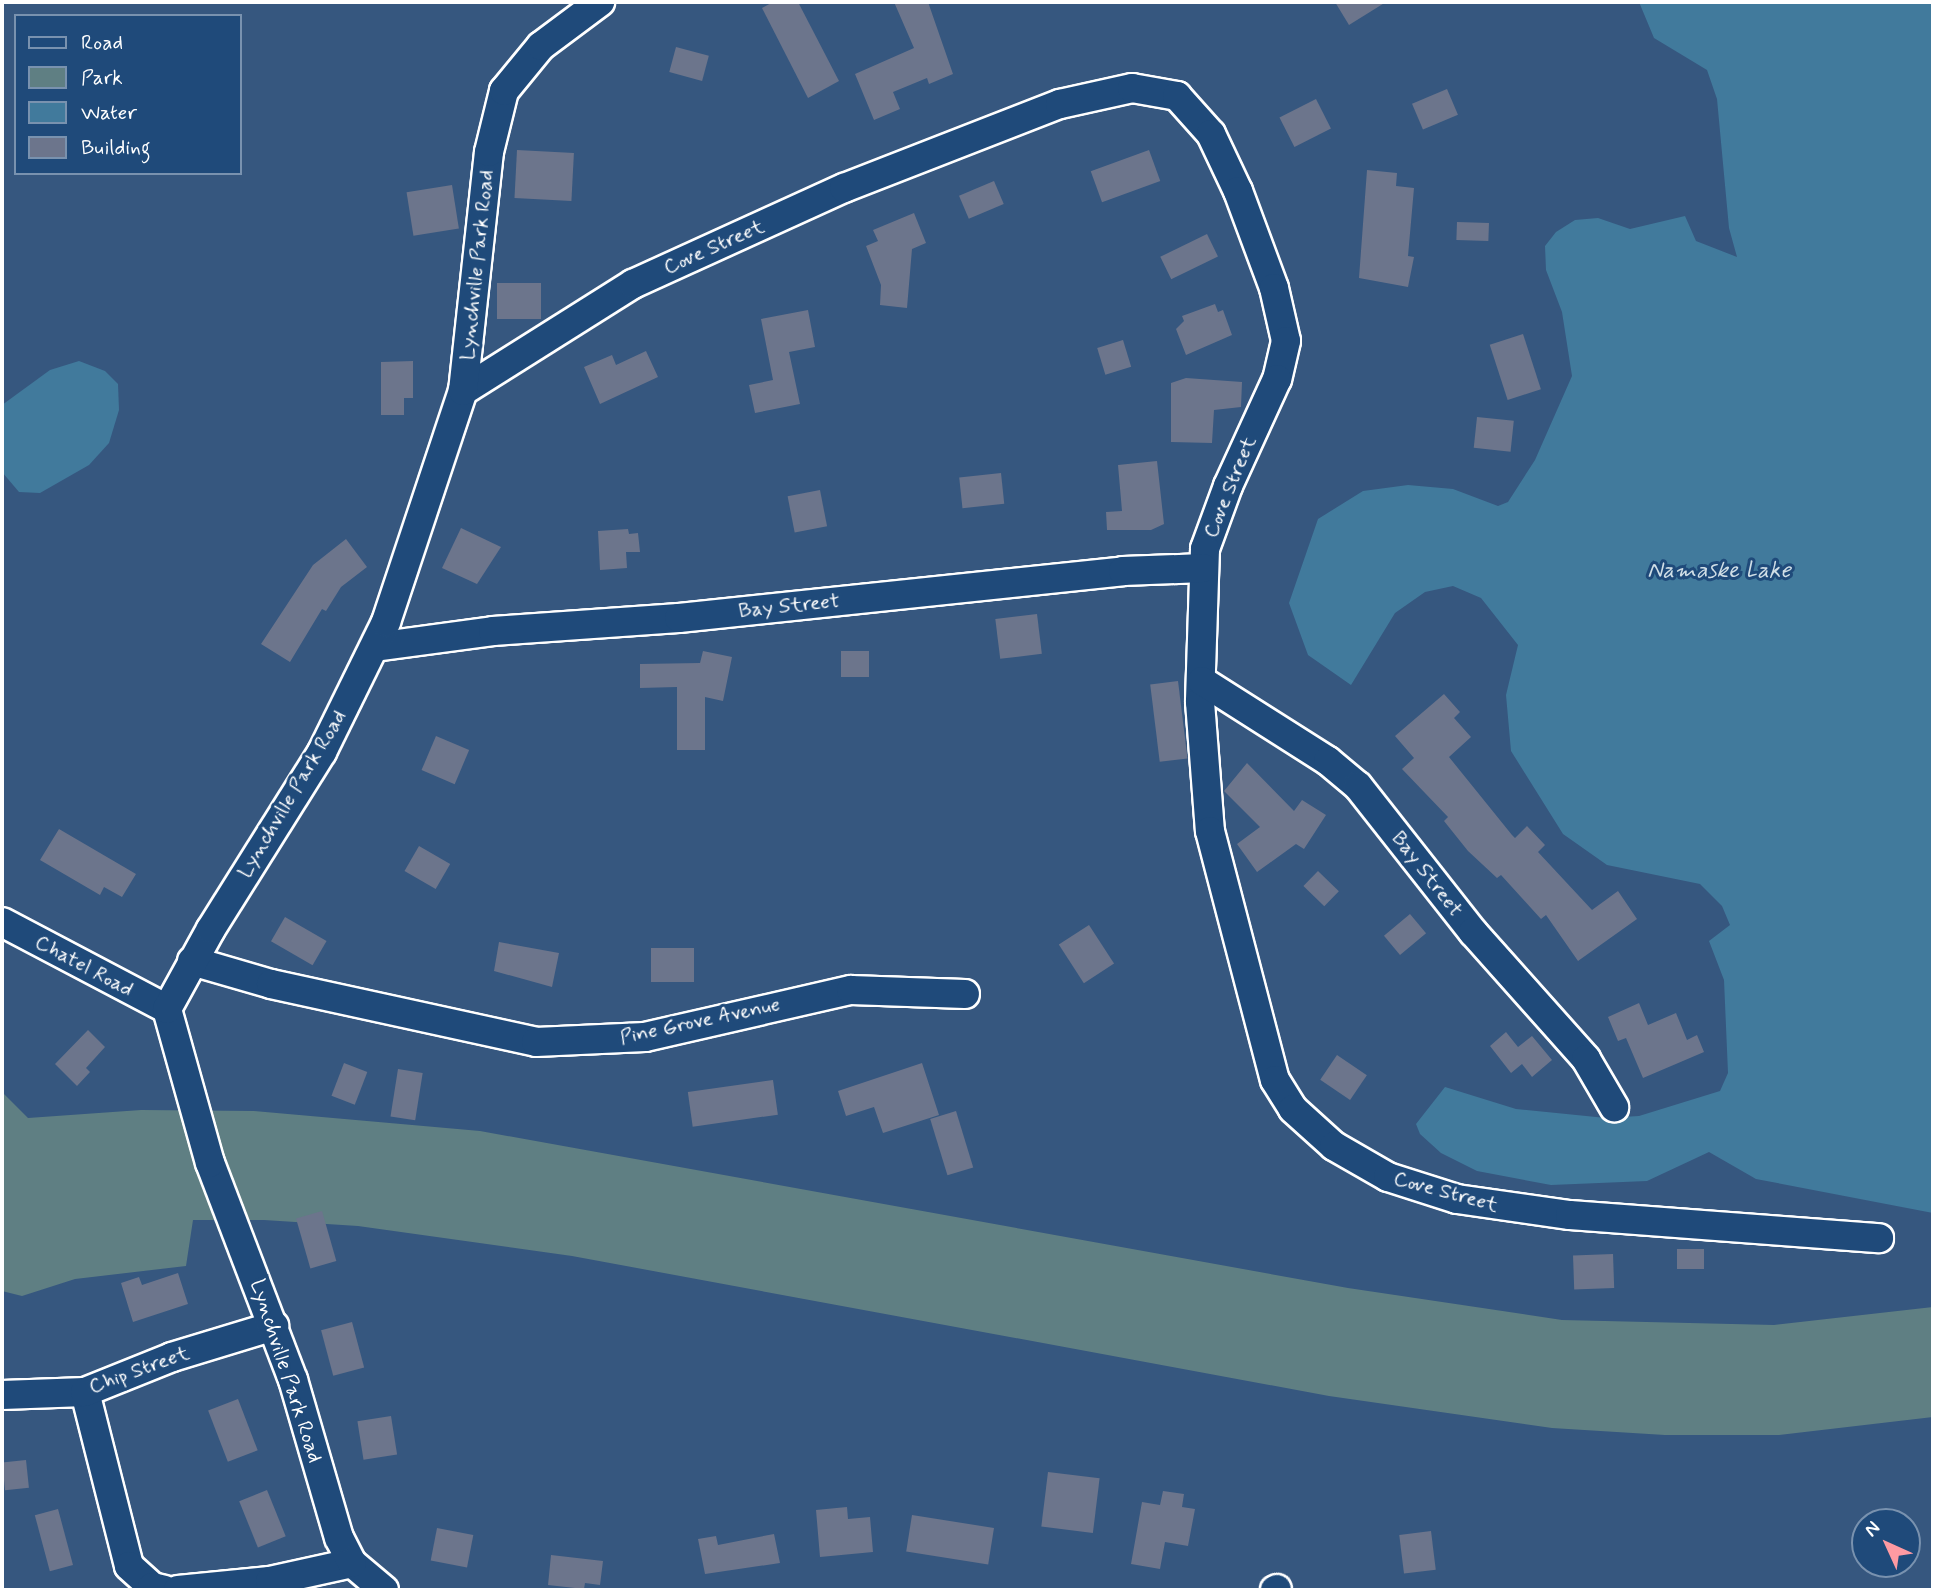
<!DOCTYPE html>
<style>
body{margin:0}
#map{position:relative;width:1935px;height:1592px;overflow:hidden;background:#36577f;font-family:Mynerve,sans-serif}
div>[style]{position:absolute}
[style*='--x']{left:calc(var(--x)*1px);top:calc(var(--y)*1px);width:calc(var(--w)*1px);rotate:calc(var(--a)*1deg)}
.green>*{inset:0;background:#5f7f83}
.water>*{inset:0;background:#417a9c}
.building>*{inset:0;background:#6c758c;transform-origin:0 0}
.roads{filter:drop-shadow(2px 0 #fff) drop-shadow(-2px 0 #fff) drop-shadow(0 2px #fff) drop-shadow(0 -2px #fff)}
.minor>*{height:28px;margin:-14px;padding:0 14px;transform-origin:14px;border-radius:14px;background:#1f4a7a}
span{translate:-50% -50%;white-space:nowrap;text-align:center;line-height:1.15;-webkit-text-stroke:6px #1f4a7a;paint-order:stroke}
.street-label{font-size:21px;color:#fff}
.water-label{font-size:23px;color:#d0dee6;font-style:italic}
.frame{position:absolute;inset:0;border:4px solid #fff;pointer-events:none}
.legend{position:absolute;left:14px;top:14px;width:228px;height:161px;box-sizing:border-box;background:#1f4a7a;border:2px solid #7992af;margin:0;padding:9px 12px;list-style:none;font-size:21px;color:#fff}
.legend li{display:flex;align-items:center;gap:14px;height:35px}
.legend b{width:35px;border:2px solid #7992af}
.north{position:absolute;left:1851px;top:1508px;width:70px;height:70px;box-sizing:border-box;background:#1f4a7a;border:2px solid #7992af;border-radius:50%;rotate:315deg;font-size:19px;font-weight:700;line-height:28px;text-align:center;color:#fff}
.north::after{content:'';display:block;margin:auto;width:24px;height:32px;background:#ff9aa2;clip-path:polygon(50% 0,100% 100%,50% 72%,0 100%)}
</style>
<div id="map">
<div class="green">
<div style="clip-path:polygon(2px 1092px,28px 1118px,141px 1110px,254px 1111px,480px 1131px,1348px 1288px,1562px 1320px,1774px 1325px,1933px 1307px,1933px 1417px,1779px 1435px,1665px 1435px,1552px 1428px,1329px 1396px,572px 1256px,358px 1226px,264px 1220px,193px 1220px,186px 1266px,75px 1279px,22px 1296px,2px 1291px)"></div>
</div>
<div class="water">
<div style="clip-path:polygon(1639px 2px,1933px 2px,1933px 1213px,1756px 1179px,1709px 1152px,1647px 1181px,1551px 1185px,1477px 1171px,1441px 1153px,1420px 1134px,1416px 1124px,1445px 1087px,1516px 1109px,1606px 1118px,1639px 1116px,1720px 1091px,1728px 1073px,1724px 980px,1709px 941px,1730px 925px,1722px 906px,1700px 884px,1607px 865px,1563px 834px,1511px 751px,1506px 695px,1518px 645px,1481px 598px,1453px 586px,1425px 592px,1395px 613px,1351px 685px,1308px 655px,1289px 603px,1318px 519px,1363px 491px,1408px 485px,1453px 489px,1498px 506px,1508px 502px,1535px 460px,1572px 376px,1562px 312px,1546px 270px,1545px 246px,1556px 232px,1575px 220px,1598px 218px,1630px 229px,1685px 216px,1696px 241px,1737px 257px,1729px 228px,1717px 99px,1707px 70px,1654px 38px)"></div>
<div style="clip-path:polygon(79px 361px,105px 371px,118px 384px,119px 410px,109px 443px,89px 465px,40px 493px,19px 492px,2px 472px,2px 405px,50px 370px)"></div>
</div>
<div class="building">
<div style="clip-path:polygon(773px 2px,798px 2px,839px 81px,808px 98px,762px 8px)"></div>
<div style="clip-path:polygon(894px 2px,928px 2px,953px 74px,929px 84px,927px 78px,893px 92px,900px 109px,874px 120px,855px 74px,914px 48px)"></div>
<div style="clip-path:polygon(1335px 2px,1386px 2px,1349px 25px)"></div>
<div style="left:676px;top:47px;width:34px;height:26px;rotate:15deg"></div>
<div style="left:1447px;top:89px;width:28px;height:38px;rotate:67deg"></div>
<div style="left:1316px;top:99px;width:33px;height:41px;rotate:63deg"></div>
<div style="left:517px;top:150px;width:57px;height:48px;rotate:3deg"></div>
<div style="left:1149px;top:150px;width:33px;height:62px;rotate:70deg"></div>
<div style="clip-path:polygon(1367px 170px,1397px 173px,1396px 186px,1414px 188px,1408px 256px,1414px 257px,1408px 287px,1359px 278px)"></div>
<div style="left:994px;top:181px;width:25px;height:38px;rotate:67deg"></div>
<div style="left:452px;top:185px;width:44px;height:46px;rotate:81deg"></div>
<div style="clip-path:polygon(914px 213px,926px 243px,912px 249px,907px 308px,880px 305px,881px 285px,866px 246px,878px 241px,873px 230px)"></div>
<div style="left:1457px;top:222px;width:32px;height:18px;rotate:2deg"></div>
<div style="left:1207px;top:234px;width:25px;height:52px;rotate:64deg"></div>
<div style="left:497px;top:283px;width:44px;height:36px"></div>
<div style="clip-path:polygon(1215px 304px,1218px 312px,1223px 310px,1232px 335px,1186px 355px,1176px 329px,1184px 321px,1182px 316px)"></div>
<div style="clip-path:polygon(808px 310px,815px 347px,789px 352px,800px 404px,755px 413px,749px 385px,773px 380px,761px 319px)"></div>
<div style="left:1523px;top:334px;width:58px;height:35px;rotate:72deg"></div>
<div style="left:1123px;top:340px;width:28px;height:27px;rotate:73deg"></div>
<div style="clip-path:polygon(646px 351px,658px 377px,600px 404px,584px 367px,612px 355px,616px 365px)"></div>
<div style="clip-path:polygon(413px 361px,413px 398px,404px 398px,404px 415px,381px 415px,381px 362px)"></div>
<div style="clip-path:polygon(1186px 378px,1242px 382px,1241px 407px,1214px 410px,1212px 443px,1171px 442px,1171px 383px)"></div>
<div style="left:1477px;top:417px;width:37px;height:31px;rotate:6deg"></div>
<div style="clip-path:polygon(1157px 461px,1164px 524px,1151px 530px,1107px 530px,1106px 512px,1122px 511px,1118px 465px)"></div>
<div style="left:1001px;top:473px;width:31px;height:42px;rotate:84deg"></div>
<div style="left:820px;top:490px;width:37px;height:33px;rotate:79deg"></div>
<div style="clip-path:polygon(461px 528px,501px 547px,477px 584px,442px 568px)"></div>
<div style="clip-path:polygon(628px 529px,629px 534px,638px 533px,640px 552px,626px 552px,627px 568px,600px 570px,598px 531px)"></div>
<div style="clip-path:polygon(346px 539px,367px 567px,341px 587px,326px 611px,322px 609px,290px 662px,261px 644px,313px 565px)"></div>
<div style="left:1037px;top:614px;width:40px;height:42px;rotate:83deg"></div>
<div style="clip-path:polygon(703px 651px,732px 657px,723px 701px,705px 697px,705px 750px,677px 750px,677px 687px,640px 688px,640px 664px,700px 663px)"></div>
<div style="left:841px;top:651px;width:28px;height:26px"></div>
<div style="left:1178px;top:681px;width:78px;height:28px;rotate:83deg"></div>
<div style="clip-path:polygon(1444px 694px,1460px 712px,1454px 718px,1471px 737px,1449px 757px,1512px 835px,1515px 838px,1527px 826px,1545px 845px,1538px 852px,1592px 910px,1618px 891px,1637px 919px,1578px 961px,1546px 915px,1541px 919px,1501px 875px,1497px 878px,1468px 851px,1444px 821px,1448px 817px,1402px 769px,1414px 758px,1395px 736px)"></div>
<div style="left:436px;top:736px;width:36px;height:37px;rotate:23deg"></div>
<div style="clip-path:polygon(1247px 763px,1294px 811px,1302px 800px,1326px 815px,1304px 849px,1296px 844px,1257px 872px,1237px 844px,1260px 827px,1224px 791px)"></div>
<div style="clip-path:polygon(59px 829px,136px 874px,122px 897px,104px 887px,100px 895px,40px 860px)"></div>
<div style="left:419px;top:846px;width:36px;height:29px;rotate:30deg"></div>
<div style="left:1318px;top:871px;width:29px;height:21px;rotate:44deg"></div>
<div style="left:1410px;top:914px;width:25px;height:34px;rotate:50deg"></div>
<div style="left:285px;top:917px;width:48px;height:28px;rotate:30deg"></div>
<div style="left:1089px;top:925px;width:46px;height:36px;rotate:57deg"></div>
<div style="clip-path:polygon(499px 942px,559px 953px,552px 987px,494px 971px)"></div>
<div style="left:651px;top:948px;width:43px;height:34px"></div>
<div style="clip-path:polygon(1639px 1003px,1648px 1025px,1676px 1013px,1687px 1040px,1697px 1035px,1704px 1052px,1643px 1078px,1626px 1038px,1618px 1041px,1608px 1017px)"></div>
<div style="clip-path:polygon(88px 1030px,105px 1047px,86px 1068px,90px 1072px,77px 1086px,55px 1064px)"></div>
<div style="clip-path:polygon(1506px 1032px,1518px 1047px,1532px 1036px,1552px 1060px,1532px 1077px,1522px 1064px,1511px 1073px,1490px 1046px)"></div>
<div style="left:1337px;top:1055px;width:36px;height:30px;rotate:34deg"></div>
<div style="left:344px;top:1063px;width:25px;height:35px;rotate:21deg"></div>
<div style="clip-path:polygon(922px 1063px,939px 1115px,883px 1133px,874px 1107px,846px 1116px,838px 1091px)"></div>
<div style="left:398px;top:1069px;width:25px;height:48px;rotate:9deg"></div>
<div style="left:773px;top:1080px;width:35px;height:86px;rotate:82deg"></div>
<div style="left:956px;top:1111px;width:59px;height:27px;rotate:73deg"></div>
<div style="left:322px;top:1211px;width:52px;height:27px;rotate:74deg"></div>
<div style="left:1677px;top:1249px;width:27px;height:20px"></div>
<div style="left:1613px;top:1254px;width:34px;height:40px;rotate:88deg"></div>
<div style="clip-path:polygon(178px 1273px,188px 1304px,133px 1322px,121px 1283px,139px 1277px,142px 1285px)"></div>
<div style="left:352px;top:1322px;width:47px;height:32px;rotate:75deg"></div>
<div style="left:238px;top:1399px;width:55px;height:32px;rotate:69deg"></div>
<div style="left:391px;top:1416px;width:39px;height:34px;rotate:81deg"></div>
<div style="left:26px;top:1460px;width:28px;height:24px;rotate:84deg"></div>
<div style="left:1048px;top:1472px;width:52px;height:55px;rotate:7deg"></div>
<div style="left:267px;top:1490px;width:50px;height:30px;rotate:68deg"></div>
<div style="clip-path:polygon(1163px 1491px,1184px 1494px,1182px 1507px,1195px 1509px,1188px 1546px,1165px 1542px,1160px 1569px,1131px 1564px,1142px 1502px,1160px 1505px)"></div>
<div style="clip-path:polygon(847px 1507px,848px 1519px,870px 1517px,873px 1552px,820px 1557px,816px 1510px)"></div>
<div style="left:58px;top:1509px;width:58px;height:24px;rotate:75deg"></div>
<div style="left:912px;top:1515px;width:83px;height:37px;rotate:9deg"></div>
<div style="left:437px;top:1528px;width:37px;height:33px;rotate:11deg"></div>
<div style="left:1431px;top:1531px;width:39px;height:32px;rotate:83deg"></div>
<div style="clip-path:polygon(774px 1534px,780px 1563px,705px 1574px,698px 1539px,716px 1536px,718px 1545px)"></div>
<div style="clip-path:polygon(551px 1555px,603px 1561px,600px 1585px,585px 1583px,584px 1589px,548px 1585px)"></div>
</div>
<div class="roads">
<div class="minor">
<div style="--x:463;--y:391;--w:201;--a:-32.2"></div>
<div style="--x:633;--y:284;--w:232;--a:-24.5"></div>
<div style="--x:844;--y:188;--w:232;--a:-21.3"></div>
<div style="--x:1060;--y:104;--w:74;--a:-12.5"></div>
<div style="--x:1132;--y:88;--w:46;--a:10.1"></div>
<div style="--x:1177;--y:96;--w:51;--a:48.2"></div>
<div style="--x:1211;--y:134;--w:63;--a:64.7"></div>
<div style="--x:1238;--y:191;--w:103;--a:69.6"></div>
<div style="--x:1274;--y:288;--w:54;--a:77.2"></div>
<div style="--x:1286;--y:341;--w:39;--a:103"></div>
<div style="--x:1277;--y:379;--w:118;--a:114.6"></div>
<div style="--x:1228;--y:486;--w:67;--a:110.1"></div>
<div style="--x:1205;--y:549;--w:153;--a:91.9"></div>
<div style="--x:1200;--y:702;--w:129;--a:85.6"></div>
<div style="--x:1210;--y:831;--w:257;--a:75.4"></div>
<div style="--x:1275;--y:1080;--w:34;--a:58"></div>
<div style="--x:1293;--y:1109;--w:55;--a:42.1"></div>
<div style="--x:1334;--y:1146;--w:62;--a:29.9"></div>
<div style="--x:1388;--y:1177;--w:72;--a:17.7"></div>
<div style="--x:1457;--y:1199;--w:114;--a:8.1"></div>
<div style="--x:1570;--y:1215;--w:310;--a:4.3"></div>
<div style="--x:375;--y:647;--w:119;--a:-7.7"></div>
<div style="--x:493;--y:631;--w:186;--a:-4"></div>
<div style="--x:679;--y:618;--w:446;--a:-6"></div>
<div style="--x:1123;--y:571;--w:80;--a:-2.1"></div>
<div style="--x:1202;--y:681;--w:149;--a:32.4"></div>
<div style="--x:1328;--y:761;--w:39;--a:40"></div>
<div style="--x:1358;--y:786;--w:186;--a:51.8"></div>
<div style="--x:1473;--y:932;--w:170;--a:48.3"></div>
<div style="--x:1586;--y:1059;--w:56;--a:59.7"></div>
<div style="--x:2;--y:922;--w:187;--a:27.8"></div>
<div style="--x:192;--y:961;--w:82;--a:16.2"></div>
<div style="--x:271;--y:984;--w:271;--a:12.3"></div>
<div style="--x:536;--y:1042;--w:109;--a:-2.6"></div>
<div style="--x:645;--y:1037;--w:211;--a:-12.9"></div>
<div style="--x:851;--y:990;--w:114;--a:2"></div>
<div style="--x:85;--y:1392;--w:179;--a:75.8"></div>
<div style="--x:129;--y:1566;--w:31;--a:42"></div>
<div style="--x:152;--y:1587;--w:13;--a:13"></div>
<div style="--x:2;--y:1395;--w:83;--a:-2.1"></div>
<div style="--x:85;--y:1392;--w:94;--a:-21.9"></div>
<div style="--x:172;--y:1357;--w:107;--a:-16.9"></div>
<div style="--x:178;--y:1590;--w:92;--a:-5.6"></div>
<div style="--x:270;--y:1581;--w:84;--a:-12.4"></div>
<div style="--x:384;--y:1590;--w:42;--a:-139.8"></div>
<div style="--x:352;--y:1563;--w:28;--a:-117"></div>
<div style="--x:339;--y:1538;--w:165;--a:-106.2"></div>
<div style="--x:293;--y:1380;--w:232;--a:-110.9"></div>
<div style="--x:210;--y:1163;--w:160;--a:-105.6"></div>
<div style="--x:167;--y:1009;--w:91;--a:-61.2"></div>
<div style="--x:211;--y:929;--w:209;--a:-57.9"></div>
<div style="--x:322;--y:752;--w:145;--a:-63.8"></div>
<div style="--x:386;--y:622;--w:243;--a:-71.6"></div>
<div style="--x:463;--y:391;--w:240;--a:-83.8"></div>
<div style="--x:489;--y:152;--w:63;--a:-76.2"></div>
<div style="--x:504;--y:91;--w:58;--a:-50.6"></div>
<div style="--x:541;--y:46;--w:74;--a:-36.7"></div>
<div style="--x:1275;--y:1590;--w:2;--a:-27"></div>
</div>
</div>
<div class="street-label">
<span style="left:714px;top:247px;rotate:-24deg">Cove Street</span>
<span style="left:477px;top:265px;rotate:-84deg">Lynchville Park Road</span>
<span style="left:1230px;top:487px;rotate:-68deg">Cove Street</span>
<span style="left:789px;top:606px;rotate:-6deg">Bay Street</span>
<span style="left:292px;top:794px;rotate:-59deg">Lynchville Park Road</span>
<span style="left:1427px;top:874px;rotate:52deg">Bay Street</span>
<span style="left:84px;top:966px;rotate:28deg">Chatel Road</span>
<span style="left:700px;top:1021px;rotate:-12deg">Pine Grove Avenue</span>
<span style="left:1446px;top:1192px;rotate:15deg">Cove Street</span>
<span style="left:139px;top:1370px;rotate:-20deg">Chip Street</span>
<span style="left:286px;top:1371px;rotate:72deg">Lynchville Park Road</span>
</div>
<div class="water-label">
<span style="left:1719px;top:571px">Namaske Lake</span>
</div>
<div class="frame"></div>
<ul class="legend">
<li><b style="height:9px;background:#1f4a7a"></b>Road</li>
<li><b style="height:19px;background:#5f7f83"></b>Park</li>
<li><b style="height:19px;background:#417a9c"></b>Water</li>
<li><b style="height:19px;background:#6c758c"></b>Building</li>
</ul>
<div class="north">N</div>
</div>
